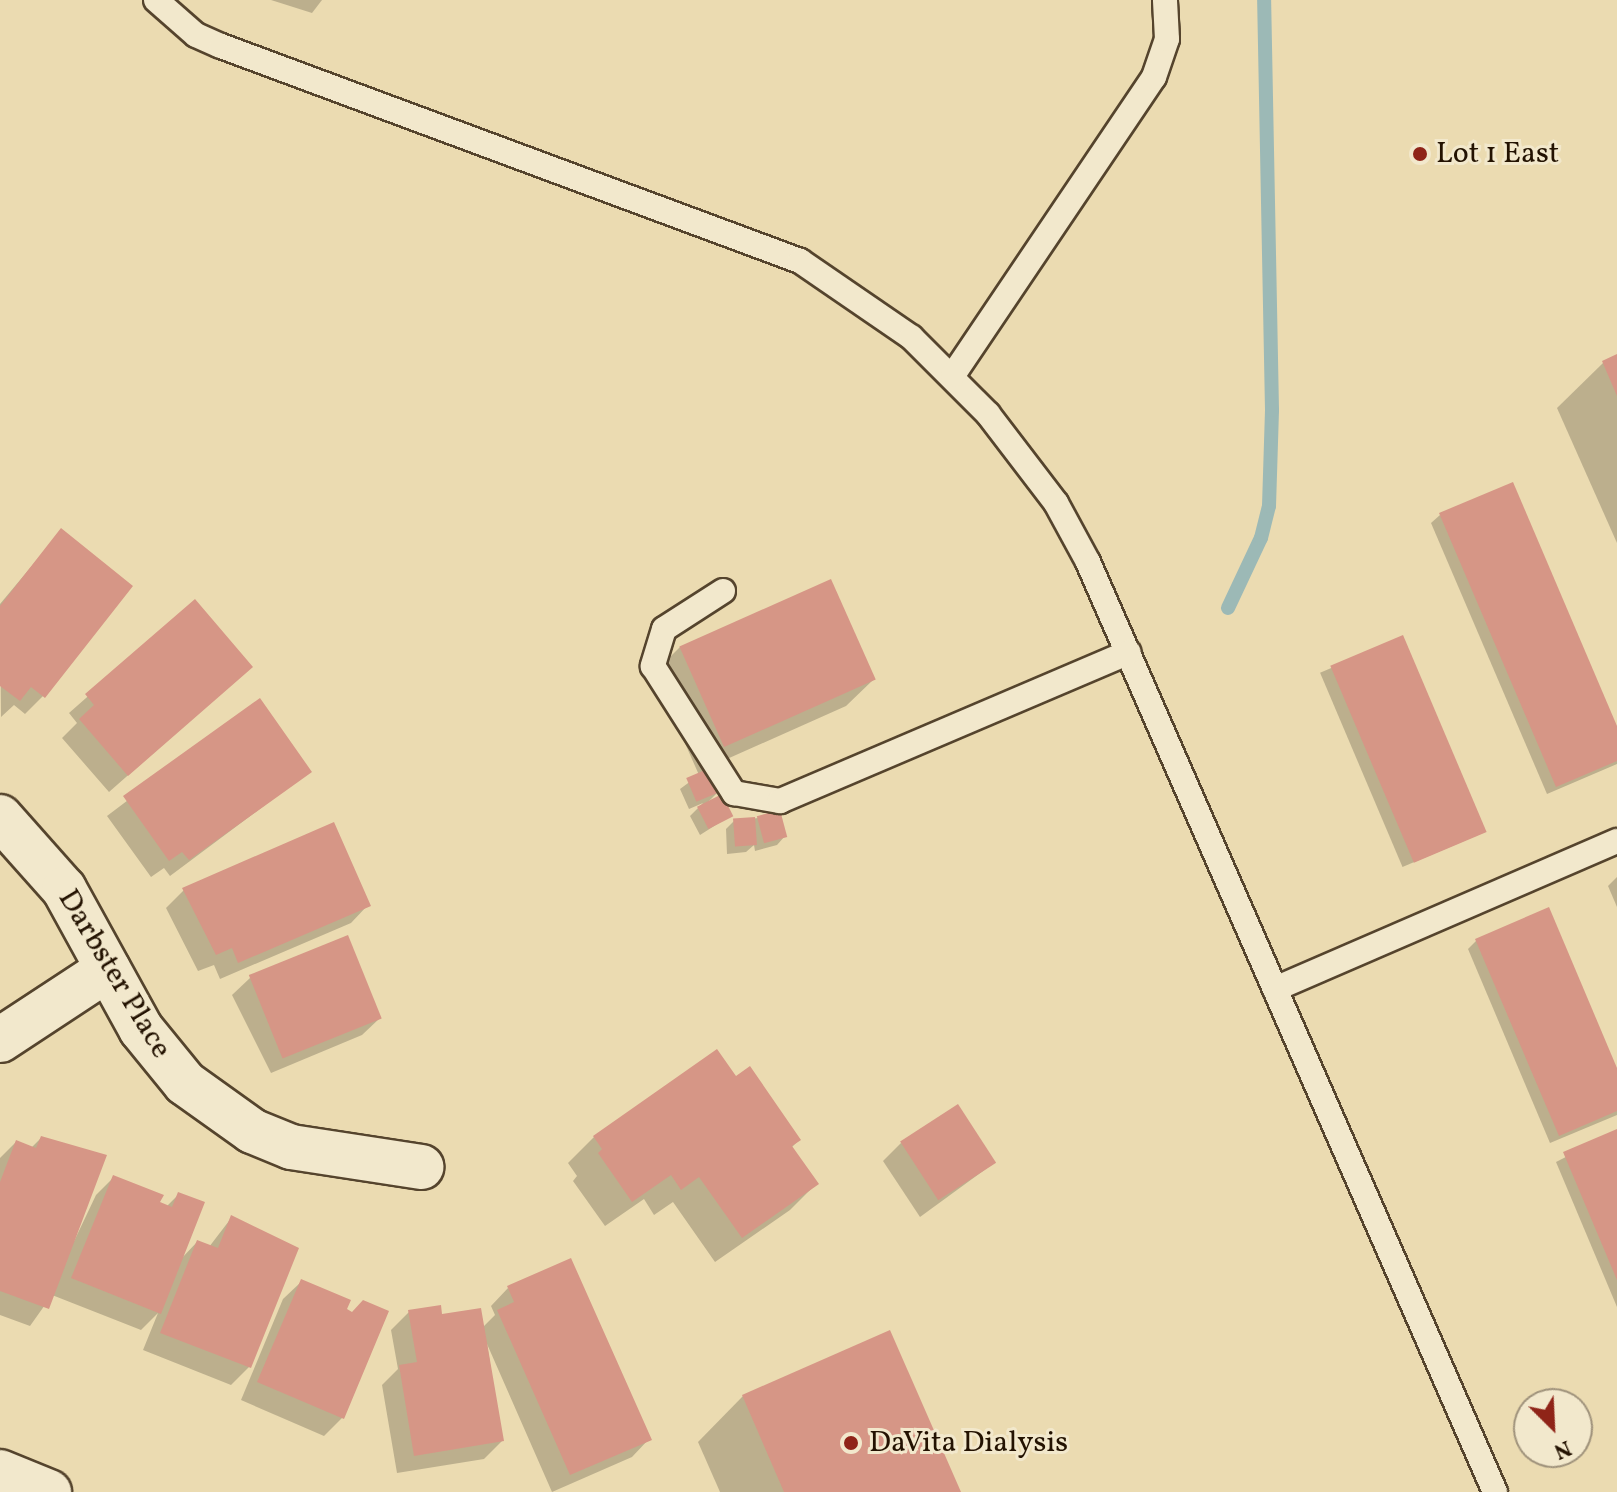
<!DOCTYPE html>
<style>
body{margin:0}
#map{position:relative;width:1617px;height:1492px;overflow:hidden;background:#ebdbb1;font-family:Vollkorn,serif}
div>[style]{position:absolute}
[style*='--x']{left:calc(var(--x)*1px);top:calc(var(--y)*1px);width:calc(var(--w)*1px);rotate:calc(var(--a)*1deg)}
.shadow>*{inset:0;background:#0003;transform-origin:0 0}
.stream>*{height:14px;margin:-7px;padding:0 7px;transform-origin:7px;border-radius:7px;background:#9cb9b6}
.building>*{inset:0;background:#d69686;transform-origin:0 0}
.roads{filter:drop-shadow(2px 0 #55442d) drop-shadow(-2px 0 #55442d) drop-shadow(0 2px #55442d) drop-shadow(0 -2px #55442d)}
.service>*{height:24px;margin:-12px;padding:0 12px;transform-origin:12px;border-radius:12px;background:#f2e8cc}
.minor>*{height:44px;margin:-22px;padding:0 22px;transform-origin:22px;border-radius:22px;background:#f2e8cc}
.secondary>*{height:44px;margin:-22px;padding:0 22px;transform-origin:22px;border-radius:22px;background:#f2e8cc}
.dots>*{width:22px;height:22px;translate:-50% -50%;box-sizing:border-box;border:4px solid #f2e8cc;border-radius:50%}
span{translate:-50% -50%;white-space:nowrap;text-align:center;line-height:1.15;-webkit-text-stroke:6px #f2e8cc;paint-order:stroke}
.poi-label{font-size:30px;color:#231201}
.left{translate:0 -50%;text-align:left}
.street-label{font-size:30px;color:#231201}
.north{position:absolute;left:1513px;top:1388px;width:80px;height:80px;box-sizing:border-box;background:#f2e8cc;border:2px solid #9f927b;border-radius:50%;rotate:156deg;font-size:22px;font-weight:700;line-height:32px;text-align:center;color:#231201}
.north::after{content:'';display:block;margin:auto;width:28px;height:36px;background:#8f2418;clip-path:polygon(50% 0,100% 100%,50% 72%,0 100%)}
</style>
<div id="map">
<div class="shadow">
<div style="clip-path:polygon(271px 0,322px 0,312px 13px)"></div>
<div style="clip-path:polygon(1617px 357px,1617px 543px,1557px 408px,1603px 363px)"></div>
<div style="clip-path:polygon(1440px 515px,1617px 731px,1617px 764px,1547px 794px,1431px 523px)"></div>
<div style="clip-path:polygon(61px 531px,43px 696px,25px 714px,14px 705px,1px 717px,0 604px)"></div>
<div style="clip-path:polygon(195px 602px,251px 667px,109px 792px,62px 738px,77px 723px,69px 713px)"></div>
<div style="left:1402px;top:638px;width:211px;height:89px;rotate:67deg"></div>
<div style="clip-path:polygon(680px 647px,873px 680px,846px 706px,709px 767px,719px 791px,707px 803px,730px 816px,700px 835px,690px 816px,703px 803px,689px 809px,680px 789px,699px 775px,654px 673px)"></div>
<div style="clip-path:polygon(259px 701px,309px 772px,170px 876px,164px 868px,151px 877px,107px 816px)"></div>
<div style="clip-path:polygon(758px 818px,785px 836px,777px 845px,755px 851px,754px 845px,746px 852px,727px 854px,726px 829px,734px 821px)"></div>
<div style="clip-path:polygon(1617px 877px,1617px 907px,1608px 886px)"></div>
<div style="clip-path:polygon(184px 890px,368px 905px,351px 923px,220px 979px,214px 965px,198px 971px,166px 908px)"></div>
<div style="clip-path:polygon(1477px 940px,1617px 1073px,1617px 1115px,1550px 1143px,1468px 949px)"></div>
<div style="clip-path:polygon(250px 978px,380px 1018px,362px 1035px,271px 1073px,232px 995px)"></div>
<div style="clip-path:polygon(736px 1079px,799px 1140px,791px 1148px,816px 1184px,790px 1210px,715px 1262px,673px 1202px,654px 1215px,644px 1199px,605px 1226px,573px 1181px,577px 1176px,568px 1163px,594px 1137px)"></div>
<div style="clip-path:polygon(1617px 1131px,1617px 1307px,1556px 1162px)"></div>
<div style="clip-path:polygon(41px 1138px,67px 1256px,96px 1195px,113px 1178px,166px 1207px,179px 1194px,180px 1260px,197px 1242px,209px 1247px,232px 1217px,249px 1367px,231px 1385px,143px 1350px,158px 1313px,141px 1330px,52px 1295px,30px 1326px,0 1315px,0 1158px,16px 1142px,31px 1148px)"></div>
<div style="clip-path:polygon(901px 1143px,994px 1163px,920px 1217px,883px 1161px)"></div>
<div style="clip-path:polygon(301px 1282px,344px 1311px,342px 1418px,324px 1436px,241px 1400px,283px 1299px)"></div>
<div style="clip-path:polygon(508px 1288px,649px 1439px,632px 1457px,552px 1492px,487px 1344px,502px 1441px,484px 1459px,397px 1473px,382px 1385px,398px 1369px,391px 1330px,409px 1312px,483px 1327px,495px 1315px,491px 1306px)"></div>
<div style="clip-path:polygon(743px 1396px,959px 1492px,720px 1492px,698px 1442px)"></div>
</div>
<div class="stream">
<div style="--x:1228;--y:608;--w:77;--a:-64.8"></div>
<div style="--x:1261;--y:538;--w:33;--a:-76"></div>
<div style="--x:1269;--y:506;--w:96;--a:-88.2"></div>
<div style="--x:1272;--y:410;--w:410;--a:-91.1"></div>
</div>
<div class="building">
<div style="clip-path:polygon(1617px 354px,1617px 396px,1602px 361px)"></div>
<div style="clip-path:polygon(1513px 482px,1617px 726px,1617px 761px,1556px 787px,1439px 513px)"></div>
<div style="clip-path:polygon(61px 528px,133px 586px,45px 698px,31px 687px,20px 701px,0 686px,0 606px)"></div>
<div style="left:831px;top:579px;width:110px;height:166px;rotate:66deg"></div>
<div style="clip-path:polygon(195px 599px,253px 667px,128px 776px,79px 719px,94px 705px,85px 694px)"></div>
<div style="left:1403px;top:635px;width:214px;height:79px;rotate:67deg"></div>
<div style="clip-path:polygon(260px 698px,312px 772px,189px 860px,182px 852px,169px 861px,123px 796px)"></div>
<div style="left:712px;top:767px;width:26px;height:28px;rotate:67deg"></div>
<div style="left:722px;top:794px;width:25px;height:28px;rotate:63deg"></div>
<div style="left:780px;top:810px;width:28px;height:24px;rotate:75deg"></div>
<div style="left:755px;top:817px;width:28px;height:22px;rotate:86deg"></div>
<div style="clip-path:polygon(334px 822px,371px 906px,238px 963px,232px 948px,216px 955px,182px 888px)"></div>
<div style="clip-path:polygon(1549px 907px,1617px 1068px,1617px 1111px,1559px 1136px,1475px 939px)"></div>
<div style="left:348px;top:935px;width:90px;height:107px;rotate:68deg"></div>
<div style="clip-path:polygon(717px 1049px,736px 1076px,750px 1066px,801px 1140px,792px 1146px,819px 1184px,742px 1238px,699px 1177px,681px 1190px,671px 1175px,632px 1202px,598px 1153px,602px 1149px,593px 1136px)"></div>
<div style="left:958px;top:1104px;width:70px;height:69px;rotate:57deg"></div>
<div style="clip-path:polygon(1617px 1129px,1617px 1280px,1563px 1152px)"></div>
<div style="clip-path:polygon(41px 1136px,107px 1155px,49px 1309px,0 1291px,0 1182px,16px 1140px,36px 1148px)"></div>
<div style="clip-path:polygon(113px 1175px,164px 1195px,160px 1202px,172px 1207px,178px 1192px,205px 1202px,161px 1314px,71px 1278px)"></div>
<div style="clip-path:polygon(231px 1215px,299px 1248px,251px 1368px,160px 1333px,197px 1240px,218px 1248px)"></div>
<div style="clip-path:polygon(571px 1258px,652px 1440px,570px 1475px,497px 1310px,514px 1302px,507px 1286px)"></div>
<div style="clip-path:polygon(301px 1279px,351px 1300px,347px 1309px,352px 1312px,363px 1300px,389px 1311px,344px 1419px,257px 1382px)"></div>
<div style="clip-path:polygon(441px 1305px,442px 1314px,481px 1308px,504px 1441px,414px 1456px,399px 1365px,417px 1362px,408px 1310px)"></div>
<div style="clip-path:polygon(890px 1330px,961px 1492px,784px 1492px,742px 1395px)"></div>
</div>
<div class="roads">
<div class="service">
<div style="--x:156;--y:0;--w:53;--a:41.2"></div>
<div style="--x:196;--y:35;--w:27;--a:24"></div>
<div style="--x:221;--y:46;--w:618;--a:20.37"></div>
<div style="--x:800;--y:261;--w:135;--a:34.4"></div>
<div style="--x:911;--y:337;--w:109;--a:45"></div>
<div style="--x:988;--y:414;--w:112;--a:52.6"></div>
<div style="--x:1056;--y:503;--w:67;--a:61.5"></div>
<div style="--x:1088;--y:562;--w:1015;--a:66.36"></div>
<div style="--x:953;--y:375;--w:359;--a:-56"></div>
<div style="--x:1154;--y:77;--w:40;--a:-71.1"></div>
<div style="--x:1167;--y:39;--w:39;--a:-93"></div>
<div style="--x:723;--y:591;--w:70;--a:147.2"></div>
<div style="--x:664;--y:629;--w:39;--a:107"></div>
<div style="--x:653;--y:666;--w:151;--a:57.5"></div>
<div style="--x:734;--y:793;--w:47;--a:9.9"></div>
<div style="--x:780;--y:801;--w:379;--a:-23.1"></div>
<div style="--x:1275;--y:989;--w:373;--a:-23.4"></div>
</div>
<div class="minor">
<div style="--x:0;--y:817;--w:96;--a:48.4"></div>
<div style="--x:64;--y:889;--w:160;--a:61.2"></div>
<div style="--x:141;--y:1029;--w:70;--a:50.8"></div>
<div style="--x:185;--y:1083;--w:82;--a:35.6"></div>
<div style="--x:252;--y:1131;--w:42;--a:22.3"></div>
<div style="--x:291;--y:1147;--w:132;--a:8.7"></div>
<div style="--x:0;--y:1040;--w:129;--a:-33.3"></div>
</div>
<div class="secondary">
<div style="--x:0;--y:1472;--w:53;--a:22.2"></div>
</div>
</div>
<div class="dots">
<div style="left:1420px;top:154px;background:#8f2418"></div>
<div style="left:851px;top:1443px;background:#8f2418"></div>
</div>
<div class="poi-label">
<span class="left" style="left:1436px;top:154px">Lot 1 East</span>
<span class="left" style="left:869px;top:1443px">DaVita Dialysis</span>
</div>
<div class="street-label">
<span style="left:114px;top:974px;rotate:59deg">Darbster Place</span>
</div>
<div class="north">N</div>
</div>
